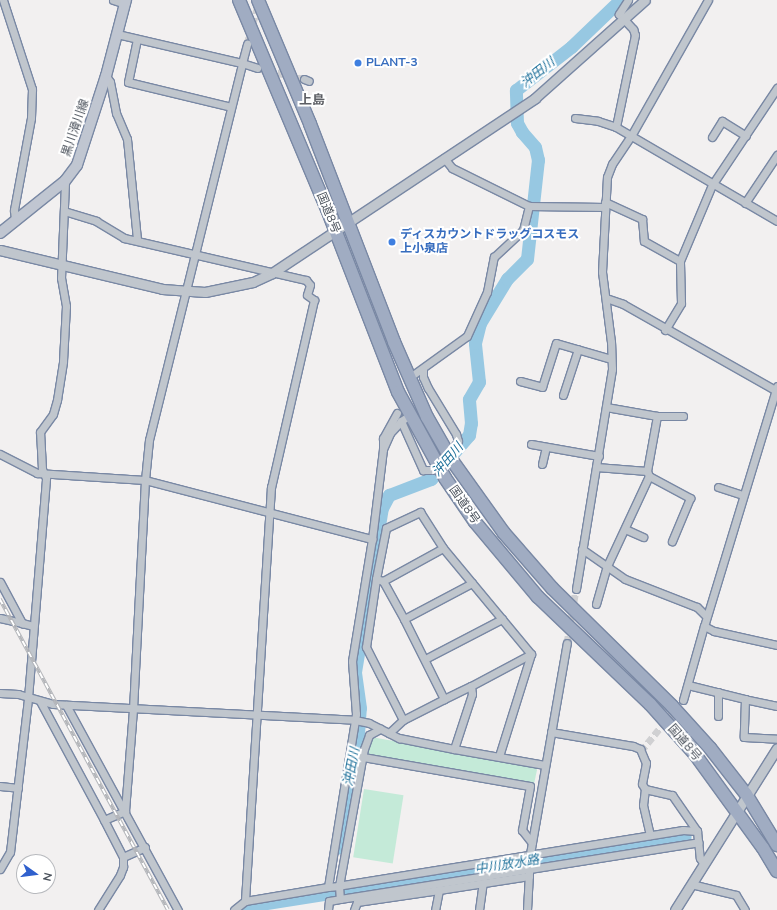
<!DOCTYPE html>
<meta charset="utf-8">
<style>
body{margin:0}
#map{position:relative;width:777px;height:910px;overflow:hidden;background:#f2f0f0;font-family:"Nunito Sans","Noto Sans JP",sans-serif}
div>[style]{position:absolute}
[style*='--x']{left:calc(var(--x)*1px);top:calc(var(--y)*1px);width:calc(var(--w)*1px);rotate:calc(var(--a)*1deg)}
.green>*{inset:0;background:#c4ead8;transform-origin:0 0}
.river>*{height:13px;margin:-6.5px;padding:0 6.5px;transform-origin:6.5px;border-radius:6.5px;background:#97c8e2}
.minor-tunnel>*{height:7px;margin-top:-3.5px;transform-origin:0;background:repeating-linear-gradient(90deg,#d0d0d2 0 7px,transparent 0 10.5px)}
.roads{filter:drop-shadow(1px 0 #7988a4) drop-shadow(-1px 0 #7988a4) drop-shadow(0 1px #7988a4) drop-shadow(0 -1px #7988a4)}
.minor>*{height:7px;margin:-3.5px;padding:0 3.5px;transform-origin:3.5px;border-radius:3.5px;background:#c0c6cd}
.tertiary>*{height:9px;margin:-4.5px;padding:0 4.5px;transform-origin:4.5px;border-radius:4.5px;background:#c0c6cd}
.secondary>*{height:10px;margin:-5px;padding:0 5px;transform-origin:5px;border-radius:5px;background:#c0c6d1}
.trunk>*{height:12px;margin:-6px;padding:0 6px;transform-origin:6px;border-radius:6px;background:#a0acc2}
.rail>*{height:3.5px;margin-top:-1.75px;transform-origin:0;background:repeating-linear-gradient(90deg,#fff 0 6px,#b3b5b9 0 12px);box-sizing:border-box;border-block:1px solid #b3b5b9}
.dots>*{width:11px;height:11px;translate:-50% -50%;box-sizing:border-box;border:2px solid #fff;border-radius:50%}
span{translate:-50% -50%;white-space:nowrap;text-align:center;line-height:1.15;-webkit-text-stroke:4px #fff;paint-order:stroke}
.shop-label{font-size:12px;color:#366cbe;font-weight:700}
.left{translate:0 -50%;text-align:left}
.street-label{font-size:12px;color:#4a515b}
.water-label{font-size:13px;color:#1e709a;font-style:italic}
.neighbourhood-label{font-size:13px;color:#5d5f64;font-weight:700}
.north{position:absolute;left:16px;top:854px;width:40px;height:40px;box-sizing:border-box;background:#fff;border:1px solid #b7b9bd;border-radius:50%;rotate:104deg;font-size:11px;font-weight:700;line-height:16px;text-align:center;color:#4a515b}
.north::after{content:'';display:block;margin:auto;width:14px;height:18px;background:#3060cd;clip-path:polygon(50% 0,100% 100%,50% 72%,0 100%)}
</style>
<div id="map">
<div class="green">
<div style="clip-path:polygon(371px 737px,535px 766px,537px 770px,534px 784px,366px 754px)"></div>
<div style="left:364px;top:789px;width:40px;height:69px;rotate:9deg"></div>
</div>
<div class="river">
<div style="--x:337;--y:848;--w:116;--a:-79.6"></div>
<div style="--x:358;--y:734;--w:26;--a:-86"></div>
<div style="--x:360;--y:708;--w:36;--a:-98"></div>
<div style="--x:355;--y:672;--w:166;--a:-80.7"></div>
<div style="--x:382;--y:508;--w:15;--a:-62"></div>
<div style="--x:389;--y:495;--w:45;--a:-20.9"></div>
<div style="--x:431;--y:479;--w:58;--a:-49.2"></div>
<div style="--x:469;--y:435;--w:12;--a:-81"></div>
<div style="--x:471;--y:423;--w:24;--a:-95"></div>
<div style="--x:469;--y:399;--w:20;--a:-60"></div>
<div style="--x:479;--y:382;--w:39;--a:-96"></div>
<div style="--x:475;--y:343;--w:21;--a:-76"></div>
<div style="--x:480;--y:323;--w:52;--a:-58.5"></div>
<div style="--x:507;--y:279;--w:28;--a:-45"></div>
<div style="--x:527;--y:259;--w:100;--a:-83.7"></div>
<div style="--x:538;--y:160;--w:13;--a:-103"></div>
<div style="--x:535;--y:147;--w:20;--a:-131"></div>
<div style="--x:522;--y:132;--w:10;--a:-119"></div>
<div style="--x:517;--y:123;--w:33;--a:-92"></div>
<div style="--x:516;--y:90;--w:70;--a:-38"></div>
<div style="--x:571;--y:47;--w:68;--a:-43.8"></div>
<div style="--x:242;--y:910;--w:7;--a:-34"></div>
<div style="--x:248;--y:906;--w:442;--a:-9"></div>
</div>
<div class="minor-tunnel">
<div style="--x:247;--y:44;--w:44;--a:-74.1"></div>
<div style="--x:257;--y:68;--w:48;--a:13.2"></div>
<div style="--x:567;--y:643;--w:55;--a:-80.5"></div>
<div style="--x:641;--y:751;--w:66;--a:-50.5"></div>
</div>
<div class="roads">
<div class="minor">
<div style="--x:3;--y:0;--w:94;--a:72"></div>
<div style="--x:32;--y:89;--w:29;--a:92"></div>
<div style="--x:31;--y:118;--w:94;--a:100.5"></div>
<div style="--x:14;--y:210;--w:10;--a:84"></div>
<div style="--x:113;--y:0;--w:13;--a:18"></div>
<div style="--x:628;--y:0;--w:17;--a:123"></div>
<div style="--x:619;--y:14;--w:21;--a:47"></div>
<div style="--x:633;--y:29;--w:6;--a:72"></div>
<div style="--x:635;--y:35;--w:94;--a:101.7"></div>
<div style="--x:616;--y:127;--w:186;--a:30.3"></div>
<div style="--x:117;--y:34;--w:128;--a:13.1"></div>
<div style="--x:242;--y:63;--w:20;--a:-75"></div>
<div style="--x:137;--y:39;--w:44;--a:101.8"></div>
<div style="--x:128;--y:82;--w:106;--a:13.6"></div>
<div style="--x:106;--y:76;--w:7;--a:56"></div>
<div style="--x:110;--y:82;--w:32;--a:79"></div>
<div style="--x:116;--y:113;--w:28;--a:67"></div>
<div style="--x:127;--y:139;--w:101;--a:84.3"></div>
<div style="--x:304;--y:79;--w:5;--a:22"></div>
<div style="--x:575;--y:118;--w:23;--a:7"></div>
<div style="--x:598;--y:121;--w:19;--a:18"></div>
<div style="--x:712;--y:137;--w:19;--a:-58"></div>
<div style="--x:722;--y:121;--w:28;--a:32"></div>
<div style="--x:444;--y:158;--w:13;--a:51"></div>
<div style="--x:452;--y:168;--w:86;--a:26.3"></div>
<div style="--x:529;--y:206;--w:76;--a:0.8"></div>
<div style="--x:605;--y:202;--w:41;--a:24.7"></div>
<div style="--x:642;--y:219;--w:22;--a:85"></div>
<div style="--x:644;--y:241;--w:41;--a:29.1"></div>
<div style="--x:745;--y:203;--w:58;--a:-56.3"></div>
<div style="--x:64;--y:211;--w:34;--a:17"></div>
<div style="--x:96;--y:221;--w:33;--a:31"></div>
<div style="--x:124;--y:238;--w:187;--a:13"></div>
<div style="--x:306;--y:280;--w:6;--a:51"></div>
<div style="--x:310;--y:285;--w:10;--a:107"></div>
<div style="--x:307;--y:295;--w:9;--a:36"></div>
<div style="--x:314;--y:300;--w:192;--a:102.9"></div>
<div style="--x:271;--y:487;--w:415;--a:93.6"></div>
<div style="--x:245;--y:901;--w:14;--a:141"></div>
<div style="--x:606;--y:298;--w:18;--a:19"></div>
<div style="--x:623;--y:304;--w:177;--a:29.5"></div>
<div style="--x:665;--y:330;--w:31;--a:-59"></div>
<div style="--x:681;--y:303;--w:42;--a:-91.4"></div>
<div style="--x:680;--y:261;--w:82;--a:-67.2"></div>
<div style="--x:712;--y:185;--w:117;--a:-56.2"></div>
<div style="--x:423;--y:369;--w:8;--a:90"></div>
<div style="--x:423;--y:377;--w:12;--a:66"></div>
<div style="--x:428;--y:388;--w:54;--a:58.7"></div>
<div style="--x:456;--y:434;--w:7;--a:74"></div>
<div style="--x:458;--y:441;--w:5;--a:127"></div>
<div style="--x:410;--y:377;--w:70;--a:-35.7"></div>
<div style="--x:467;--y:336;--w:48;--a:-65.6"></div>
<div style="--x:487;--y:292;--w:36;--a:-79"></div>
<div style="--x:494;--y:257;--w:40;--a:-43"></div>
<div style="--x:523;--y:230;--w:25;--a:-76"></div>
<div style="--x:520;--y:381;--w:23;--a:15"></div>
<div style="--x:542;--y:387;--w:46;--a:-72.3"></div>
<div style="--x:556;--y:343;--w:57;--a:16.2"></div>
<div style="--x:777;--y:386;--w:251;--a:106.9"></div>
<div style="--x:704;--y:626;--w:11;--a:27"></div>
<div style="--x:714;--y:631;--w:65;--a:12.5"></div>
<div style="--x:563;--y:395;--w:48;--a:-71.9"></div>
<div style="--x:606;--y:407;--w:52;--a:10"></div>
<div style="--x:397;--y:413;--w:29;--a:119"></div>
<div style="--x:383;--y:438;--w:11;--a:90"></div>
<div style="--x:383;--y:449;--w:17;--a:-66"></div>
<div style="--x:390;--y:433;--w:16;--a:-47"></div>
<div style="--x:410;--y:415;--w:11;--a:146"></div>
<div style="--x:401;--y:421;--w:54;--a:65.8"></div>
<div style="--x:423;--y:470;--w:10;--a:0"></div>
<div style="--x:531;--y:444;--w:69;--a:10"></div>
<div style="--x:0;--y:454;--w:42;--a:27.2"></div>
<div style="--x:37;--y:473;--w:108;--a:3.7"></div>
<div style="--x:145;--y:480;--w:235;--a:14.6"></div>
<div style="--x:372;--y:539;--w:124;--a:99.3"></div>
<div style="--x:352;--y:661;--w:53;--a:85.7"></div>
<div style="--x:356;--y:714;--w:175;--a:99.2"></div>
<div style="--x:328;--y:887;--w:11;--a:-5"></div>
<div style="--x:339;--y:886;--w:139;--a:-79.7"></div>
<div style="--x:364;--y:749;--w:15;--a:-70"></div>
<div style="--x:369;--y:735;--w:13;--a:-29"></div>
<div style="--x:542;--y:464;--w:17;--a:-77"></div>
<div style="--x:647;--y:471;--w:56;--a:-79.7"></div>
<div style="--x:657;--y:416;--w:26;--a:0"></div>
<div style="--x:649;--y:476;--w:47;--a:28.2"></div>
<div style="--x:690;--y:498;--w:47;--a:112.7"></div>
<div style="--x:718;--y:487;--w:26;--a:18"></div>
<div style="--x:625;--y:529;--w:20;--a:24"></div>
<div style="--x:372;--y:539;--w:91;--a:-83"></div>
<div style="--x:582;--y:549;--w:52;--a:34.9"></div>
<div style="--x:625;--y:579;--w:77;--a:21.3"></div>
<div style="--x:697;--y:607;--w:11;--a:45"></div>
<div style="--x:376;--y:579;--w:52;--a:-78.9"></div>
<div style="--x:386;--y:528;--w:38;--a:-25"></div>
<div style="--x:420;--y:512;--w:43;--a:57.4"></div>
<div style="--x:383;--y:581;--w:68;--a:-28.8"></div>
<div style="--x:443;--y:548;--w:138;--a:50.3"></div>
<div style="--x:0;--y:582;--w:47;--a:61.8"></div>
<div style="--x:22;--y:623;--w:11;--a:15"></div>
<div style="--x:576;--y:589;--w:223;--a:-80.7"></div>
<div style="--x:612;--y:369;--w:27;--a:-92"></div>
<div style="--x:611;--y:342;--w:71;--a:-97.3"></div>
<div style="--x:602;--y:272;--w:95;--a:-87"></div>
<div style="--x:607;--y:177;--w:14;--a:-69"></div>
<div style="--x:612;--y:164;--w:34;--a:-56"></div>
<div style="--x:631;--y:136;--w:156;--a:-60.5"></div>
<div style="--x:596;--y:604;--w:40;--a:-74"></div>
<div style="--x:607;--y:566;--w:99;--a:-65"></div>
<div style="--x:649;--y:476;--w:5;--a:-112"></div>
<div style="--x:647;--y:471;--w:51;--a:-175.5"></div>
<div style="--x:0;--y:618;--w:23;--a:13"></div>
<div style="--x:425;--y:659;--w:87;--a:-27.5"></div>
<div style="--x:688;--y:685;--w:59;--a:13.8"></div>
<div style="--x:471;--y:686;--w:68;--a:-28.1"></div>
<div style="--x:531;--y:654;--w:107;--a:107.4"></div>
<div style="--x:0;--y:693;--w:18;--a:3"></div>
<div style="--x:18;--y:694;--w:36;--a:16"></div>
<div style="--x:53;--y:704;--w:302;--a:3"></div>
<div style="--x:355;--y:720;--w:14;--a:12"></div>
<div style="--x:369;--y:723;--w:34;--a:27"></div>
<div style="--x:399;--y:738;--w:56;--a:11.3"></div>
<div style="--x:444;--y:699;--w:30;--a:-26"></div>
<div style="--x:471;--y:686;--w:8;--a:83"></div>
<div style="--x:472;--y:694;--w:58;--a:108.1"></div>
<div style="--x:454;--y:749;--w:92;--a:10"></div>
<div style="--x:683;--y:700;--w:77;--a:-74.2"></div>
<div style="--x:40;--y:701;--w:135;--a:61.7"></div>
<div style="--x:66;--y:705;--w:234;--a:61.4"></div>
<div style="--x:777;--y:706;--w:33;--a:-168"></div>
<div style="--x:745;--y:699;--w:38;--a:92"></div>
<div style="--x:744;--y:737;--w:33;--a:3"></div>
<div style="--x:718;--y:716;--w:24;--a:-90"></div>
<div style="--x:403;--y:720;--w:82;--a:-116.9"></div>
<div style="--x:366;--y:647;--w:69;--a:-81.6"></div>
<div style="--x:376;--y:579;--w:7;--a:16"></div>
<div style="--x:383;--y:581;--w:43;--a:61.1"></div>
<div style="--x:551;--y:732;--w:83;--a:9.7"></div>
<div style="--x:633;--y:746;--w:8;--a:23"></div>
<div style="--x:640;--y:749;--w:15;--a:67"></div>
<div style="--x:646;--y:763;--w:21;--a:101"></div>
<div style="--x:642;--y:784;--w:6;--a:59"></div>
<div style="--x:645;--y:789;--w:28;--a:13"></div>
<div style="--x:672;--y:795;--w:44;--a:55.2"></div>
<div style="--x:697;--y:831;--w:27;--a:84"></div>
<div style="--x:700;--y:858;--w:6;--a:59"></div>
<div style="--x:389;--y:733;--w:19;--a:-43"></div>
<div style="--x:403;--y:720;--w:46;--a:-27.1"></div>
<div style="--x:444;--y:699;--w:89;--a:-116.6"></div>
<div style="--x:404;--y:619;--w:77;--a:-27.9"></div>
<div style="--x:363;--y:757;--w:169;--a:9.9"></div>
<div style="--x:530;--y:786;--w:45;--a:100.3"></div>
<div style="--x:522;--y:830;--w:16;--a:52"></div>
<div style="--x:0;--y:786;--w:18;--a:6"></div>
<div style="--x:645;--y:789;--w:16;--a:97"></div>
<div style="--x:643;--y:805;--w:31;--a:77"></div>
<div style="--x:125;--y:811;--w:102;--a:-85.5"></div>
<div style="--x:133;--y:709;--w:229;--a:-87"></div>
<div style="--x:145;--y:480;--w:40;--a:-84.3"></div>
<div style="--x:149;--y:440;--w:388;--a:-76.1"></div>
<div style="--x:242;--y:63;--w:16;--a:18"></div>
<div style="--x:697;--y:831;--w:14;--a:-176"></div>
<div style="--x:683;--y:830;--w:349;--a:170.8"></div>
<div style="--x:339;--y:886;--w:13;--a:86"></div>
<div style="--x:340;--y:899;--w:363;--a:-9"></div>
<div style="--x:123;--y:857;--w:24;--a:-24"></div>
<div style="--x:0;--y:869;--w:20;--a:-60"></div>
<div style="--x:10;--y:852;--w:155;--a:-83.3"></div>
<div style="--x:28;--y:698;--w:221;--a:-85.3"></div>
<div style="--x:46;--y:478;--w:10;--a:-114"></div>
<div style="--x:42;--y:469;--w:37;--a:-93"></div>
<div style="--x:40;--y:432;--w:22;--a:-54"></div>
<div style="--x:53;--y:414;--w:15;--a:-74"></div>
<div style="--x:57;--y:400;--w:39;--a:-81"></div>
<div style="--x:63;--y:361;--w:55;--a:-86.9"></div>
<div style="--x:66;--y:306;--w:28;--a:-100"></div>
<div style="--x:61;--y:278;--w:97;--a:-87.6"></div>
<div style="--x:691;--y:884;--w:46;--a:13.7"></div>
<div style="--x:736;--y:895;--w:17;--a:59"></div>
<div style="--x:439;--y:890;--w:91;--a:-8.8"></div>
<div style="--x:245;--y:901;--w:84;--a:-9.6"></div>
<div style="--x:98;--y:910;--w:41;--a:-57.8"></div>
<div style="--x:120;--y:875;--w:9;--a:-69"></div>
<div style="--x:123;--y:867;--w:10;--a:-90"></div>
<div style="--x:123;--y:857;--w:42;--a:-117.2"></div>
<div style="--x:104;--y:820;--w:23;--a:-23"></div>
<div style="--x:328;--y:910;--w:9;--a:-84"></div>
<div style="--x:329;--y:901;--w:11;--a:-10"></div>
<div style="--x:354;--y:910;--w:9;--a:-69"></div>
<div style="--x:357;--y:902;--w:83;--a:-8.3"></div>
<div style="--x:439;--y:890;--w:20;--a:101"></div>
<div style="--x:479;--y:910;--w:27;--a:-82"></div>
<div style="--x:527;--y:910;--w:56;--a:-86.9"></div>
<div style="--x:530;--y:854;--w:214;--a:-80.1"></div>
</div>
<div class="tertiary">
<div style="--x:0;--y:250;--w:167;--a:13.5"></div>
<div style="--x:162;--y:289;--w:43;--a:4"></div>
<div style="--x:205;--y:292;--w:49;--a:-11.8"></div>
<div style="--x:253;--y:282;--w:21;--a:-25"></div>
<div style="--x:272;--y:273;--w:316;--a:-33.6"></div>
<div style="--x:535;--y:98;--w:147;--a:-41.7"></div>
<div style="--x:675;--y:910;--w:191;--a:-57.8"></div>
</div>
<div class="secondary">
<div style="--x:0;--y:233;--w:83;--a:-38.7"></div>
<div style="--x:65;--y:181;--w:20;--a:-53"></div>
<div style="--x:77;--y:165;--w:94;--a:-72"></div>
<div style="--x:106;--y:76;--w:79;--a:-75.3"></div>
</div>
<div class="trunk">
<div style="--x:239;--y:0;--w:227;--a:67.2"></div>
<div style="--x:327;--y:209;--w:196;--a:68.8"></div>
<div style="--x:398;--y:392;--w:98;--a:61.3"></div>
<div style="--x:445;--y:478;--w:53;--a:55.7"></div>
<div style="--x:475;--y:522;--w:98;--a:50"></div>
<div style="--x:538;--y:597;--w:155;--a:43.7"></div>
<div style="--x:650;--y:704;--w:66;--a:48.1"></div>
<div style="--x:694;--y:753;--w:117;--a:54"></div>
<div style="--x:763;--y:848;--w:27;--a:59"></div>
<div style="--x:258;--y:0;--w:134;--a:67.2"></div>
<div style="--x:310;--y:124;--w:234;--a:68.9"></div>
<div style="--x:394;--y:342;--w:82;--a:66.3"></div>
<div style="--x:427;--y:417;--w:48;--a:60.3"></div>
<div style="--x:451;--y:459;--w:91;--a:54.4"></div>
<div style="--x:504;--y:533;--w:73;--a:48.9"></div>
<div style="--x:552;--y:588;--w:168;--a:44.5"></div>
<div style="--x:672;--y:706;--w:57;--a:47.9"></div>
<div style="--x:710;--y:748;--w:58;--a:52"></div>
<div style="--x:746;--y:794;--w:60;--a:58.7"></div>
</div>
</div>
<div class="rail">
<div style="--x:0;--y:599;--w:353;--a:61.6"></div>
</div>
<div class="dots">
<div style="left:358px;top:63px;background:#3f7fe0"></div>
<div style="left:392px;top:242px;background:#3f7fe0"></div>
</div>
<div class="shop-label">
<span class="left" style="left:366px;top:63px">PLANT-3</span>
<span class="left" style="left:400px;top:242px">ディスカウントドラッグコスモス<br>上小泉店</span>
</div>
<div class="street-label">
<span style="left:76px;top:128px;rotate:-71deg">黒川滑川線</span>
<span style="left:328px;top:213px;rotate:68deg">国道8号</span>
<span style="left:464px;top:505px;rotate:55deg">国道8号</span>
<span style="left:684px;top:743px;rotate:49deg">国道8号</span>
</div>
<div class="water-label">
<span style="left:538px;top:73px;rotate:-38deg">沖田川</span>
<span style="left:448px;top:460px;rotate:-49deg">沖田川</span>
<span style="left:352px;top:767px;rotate:-79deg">沖田川</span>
<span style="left:507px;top:865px;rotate:-9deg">中川放水路</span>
</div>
<div class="neighbourhood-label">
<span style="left:312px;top:100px">上島</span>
</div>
<div class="north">N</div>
</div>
